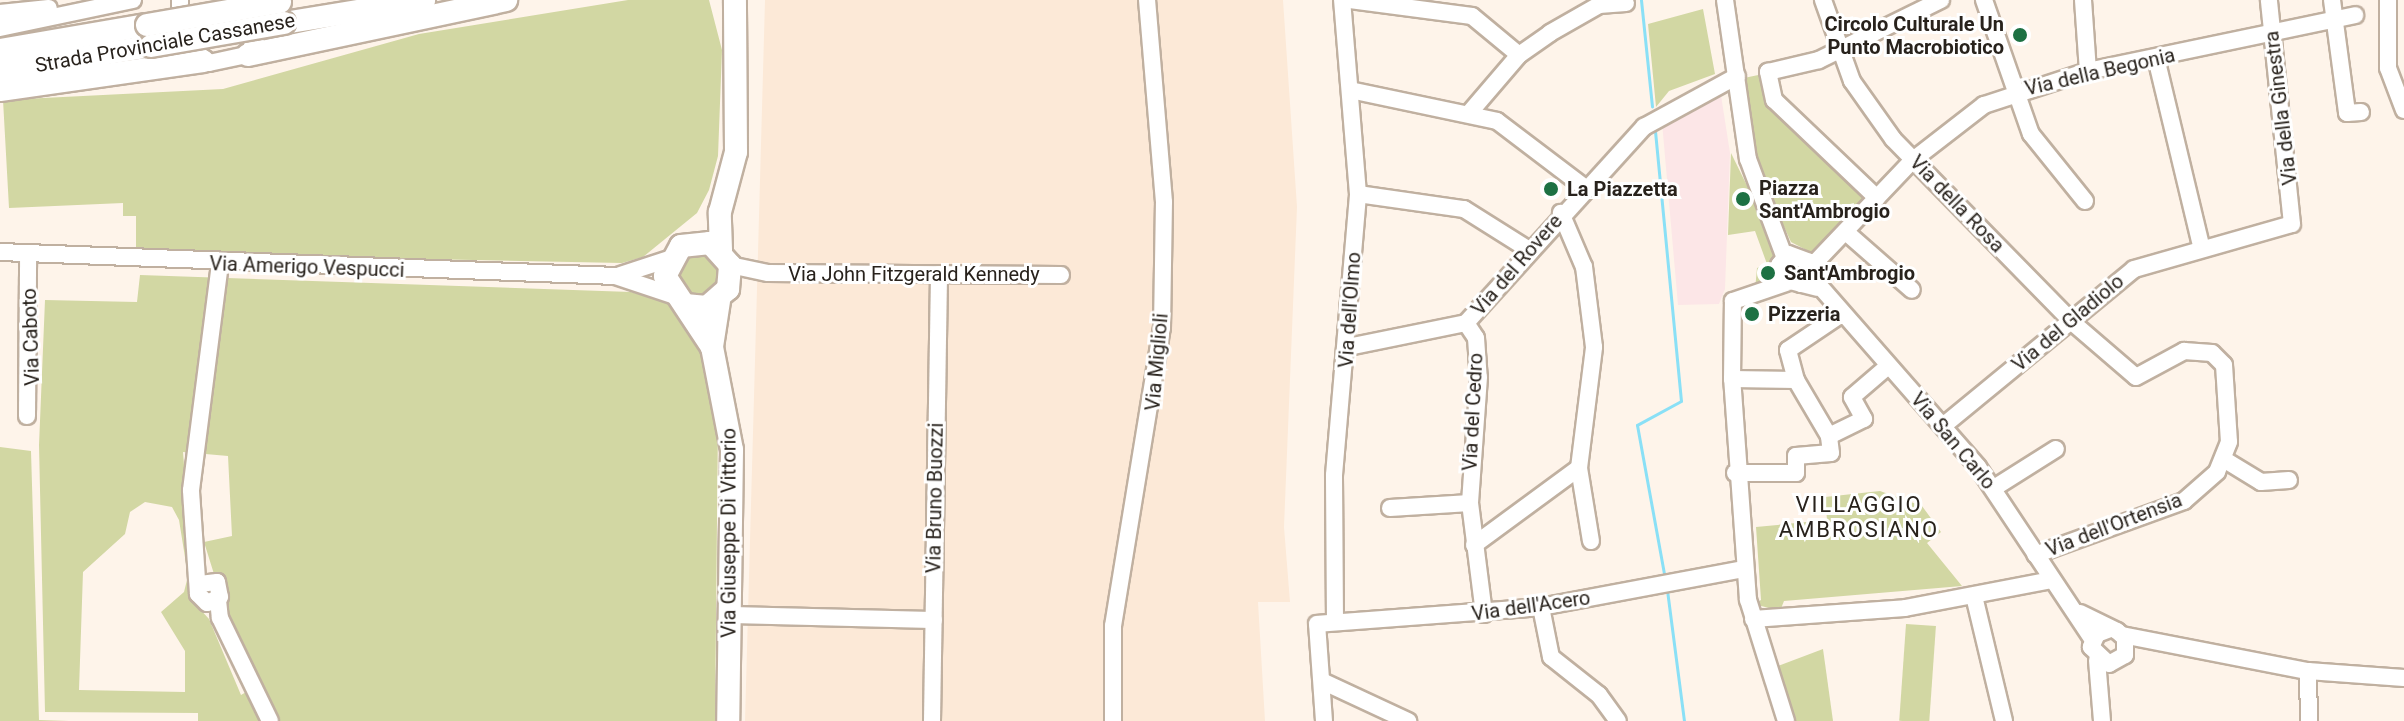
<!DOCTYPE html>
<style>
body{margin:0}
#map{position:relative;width:2404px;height:721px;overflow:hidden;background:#fef4ea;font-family:Roboto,sans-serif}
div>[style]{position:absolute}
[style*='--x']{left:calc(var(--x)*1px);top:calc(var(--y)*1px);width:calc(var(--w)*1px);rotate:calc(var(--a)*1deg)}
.built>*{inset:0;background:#fce9d7}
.education>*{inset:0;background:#fce6e7}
.green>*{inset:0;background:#d2d7a3;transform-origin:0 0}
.round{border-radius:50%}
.stream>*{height:3px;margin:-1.5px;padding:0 1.5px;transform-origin:1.5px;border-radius:1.5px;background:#8ae0f6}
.roads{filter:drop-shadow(2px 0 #c0b0a0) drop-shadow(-2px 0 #c0b0a0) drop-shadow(0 2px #c0b0a0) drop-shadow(0 -2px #c0b0a0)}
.minor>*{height:16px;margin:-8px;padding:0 8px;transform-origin:8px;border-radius:8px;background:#fff}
.major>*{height:22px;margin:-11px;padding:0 11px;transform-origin:11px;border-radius:11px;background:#fff}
.bridges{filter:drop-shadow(2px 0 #c0b0a0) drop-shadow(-2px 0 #c0b0a0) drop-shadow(0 2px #c0b0a0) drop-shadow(0 -2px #c0b0a0)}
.major-bridge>*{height:22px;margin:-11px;padding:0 11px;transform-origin:11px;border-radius:11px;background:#fff}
.dots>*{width:22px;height:22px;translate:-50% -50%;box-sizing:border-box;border:4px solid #fff;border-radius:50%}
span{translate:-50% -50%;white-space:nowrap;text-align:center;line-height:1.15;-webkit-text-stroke:6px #fff;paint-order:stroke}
.poi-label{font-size:20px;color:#28221c;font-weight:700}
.right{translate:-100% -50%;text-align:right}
.left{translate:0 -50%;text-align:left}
.street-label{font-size:20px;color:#28221c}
.neighbourhood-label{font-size:22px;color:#28221c;letter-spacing:2px}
</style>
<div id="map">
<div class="built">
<div style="clip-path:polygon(765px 0,1283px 0,1297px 207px,1284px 527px,1290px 602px,1258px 602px,1265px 721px,745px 721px)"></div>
</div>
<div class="education">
<div style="clip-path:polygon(1720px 89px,1730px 153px,1725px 289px,1719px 304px,1678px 305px,1662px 122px)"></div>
</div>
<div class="green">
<div style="clip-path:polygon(628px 0,709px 0,722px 50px,718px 156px,709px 190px,697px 213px,643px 257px,622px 263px,136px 253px,136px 216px,123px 216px,123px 203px,9px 208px,3px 100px,223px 89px,419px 34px)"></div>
<div style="clip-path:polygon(1703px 9px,1715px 74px,1669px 91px,1656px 107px,1648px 24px)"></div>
<div style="clip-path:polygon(1763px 74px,1766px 92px,1868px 195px,1814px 254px,1791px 242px,1755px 164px,1744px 78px)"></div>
<div style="clip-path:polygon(1731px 153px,1780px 253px,1772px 281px,1755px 290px,1757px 268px,1767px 264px,1755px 231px,1728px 235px)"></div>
<div class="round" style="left:676px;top:253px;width:44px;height:44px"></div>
<div style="clip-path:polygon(evenodd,140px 275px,631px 292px,667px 303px,700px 346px,718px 421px,715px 721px,198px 721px,198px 713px,45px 712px,39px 445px,45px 300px,137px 302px,140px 275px,183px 452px,228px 456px,232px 536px,204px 542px,228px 619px,260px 684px,241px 695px,209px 619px,188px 596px,193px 579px,183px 452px,140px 275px,145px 502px,172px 507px,179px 520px,188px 576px,184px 592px,161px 612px,185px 651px,185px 692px,79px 690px,83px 572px,125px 534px,130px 512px,145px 502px)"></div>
<div style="clip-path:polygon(0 447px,31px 451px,39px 720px,69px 721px,0 721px)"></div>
<div style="clip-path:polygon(1880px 491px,1922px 506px,1941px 532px,1927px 543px,1962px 586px,1784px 601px,1780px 611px,1754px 604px,1761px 600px,1756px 527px,1827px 520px,1825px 497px)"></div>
<div style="left:1906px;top:624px;width:30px;height:97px;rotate:4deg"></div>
<div style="clip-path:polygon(1823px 649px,1833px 721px,1795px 721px,1775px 667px)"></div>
</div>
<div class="stream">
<div style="--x:1641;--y:0;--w:107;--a:84.1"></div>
<div style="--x:1655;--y:131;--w:271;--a:84.5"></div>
<div style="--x:1681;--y:401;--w:50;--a:151.4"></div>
<div style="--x:1637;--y:425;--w:157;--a:79.7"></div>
<div style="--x:1667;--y:590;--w:132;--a:82.6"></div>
</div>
<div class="roads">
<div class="minor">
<div style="--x:180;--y:0;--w:40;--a:90"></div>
<div style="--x:180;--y:40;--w:37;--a:38"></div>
<div style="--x:209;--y:63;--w:40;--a:-12"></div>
<div style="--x:248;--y:55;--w:40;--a:-65"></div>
<div style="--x:1350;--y:0;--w:123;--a:7.5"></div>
<div style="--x:1472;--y:16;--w:61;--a:39.7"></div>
<div style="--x:1725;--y:0;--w:161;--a:81.8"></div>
<div style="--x:1748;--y:159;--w:103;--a:69.6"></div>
<div style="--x:1823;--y:0;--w:86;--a:70.3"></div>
<div style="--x:1852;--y:81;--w:71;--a:54.7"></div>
<div style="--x:1893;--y:139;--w:256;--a:45.6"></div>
<div style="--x:2072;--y:322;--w:84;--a:40.7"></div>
<div style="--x:2136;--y:377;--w:55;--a:-28.4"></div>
<div style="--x:2184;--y:351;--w:28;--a:4"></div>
<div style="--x:2212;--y:353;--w:17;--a:45"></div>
<div style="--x:2224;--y:365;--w:77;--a:86.3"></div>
<div style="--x:2229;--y:442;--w:32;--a:112"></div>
<div style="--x:2217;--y:472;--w:44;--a:138.7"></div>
<div style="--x:2184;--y:501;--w:158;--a:160.1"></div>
<div style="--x:1984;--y:0;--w:142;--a:70.7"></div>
<div style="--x:2031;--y:134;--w:86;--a:51.1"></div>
<div style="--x:2083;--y:0;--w:71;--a:86"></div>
<div style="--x:2332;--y:0;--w:114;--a:82.4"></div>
<div style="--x:2347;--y:113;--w:14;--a:-4"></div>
<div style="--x:2388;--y:0;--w:68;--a:90"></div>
<div style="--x:2388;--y:68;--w:45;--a:69.1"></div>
<div style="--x:0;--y:13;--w:49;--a:-5.8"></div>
<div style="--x:0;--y:28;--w:136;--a:-11.9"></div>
<div style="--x:2156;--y:58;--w:196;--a:76.5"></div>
<div style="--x:1350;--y:90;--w:150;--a:11.9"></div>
<div style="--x:1497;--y:121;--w:109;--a:37.2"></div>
<div style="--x:1471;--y:111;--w:74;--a:-49.4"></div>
<div style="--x:1519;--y:55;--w:38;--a:-35"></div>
<div style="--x:1550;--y:33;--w:56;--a:-29.7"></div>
<div style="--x:1599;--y:5;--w:27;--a:-4"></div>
<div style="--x:1358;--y:194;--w:107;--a:8.1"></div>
<div style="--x:1464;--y:209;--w:77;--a:32.2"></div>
<div style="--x:1877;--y:198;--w:142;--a:-136.4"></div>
<div style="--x:1774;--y:100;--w:29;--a:-102"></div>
<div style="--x:1768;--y:72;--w:52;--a:-13.2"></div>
<div style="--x:1819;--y:60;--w:136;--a:-26.2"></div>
<div style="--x:1847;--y:233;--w:86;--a:41.2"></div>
<div style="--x:0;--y:252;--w:615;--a:2.23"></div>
<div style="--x:615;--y:276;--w:60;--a:18.4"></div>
<div style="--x:730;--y:265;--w:39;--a:12"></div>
<div style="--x:768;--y:273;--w:293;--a:0.4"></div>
<div style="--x:1811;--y:267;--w:148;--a:-46.4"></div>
<div style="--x:1913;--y:160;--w:90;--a:-37.8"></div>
<div style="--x:1984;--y:105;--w:109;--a:-18.1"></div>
<div style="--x:2088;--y:71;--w:273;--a:-11.8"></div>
<div style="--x:620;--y:275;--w:52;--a:-18.1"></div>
<div style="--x:1810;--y:275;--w:255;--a:48.8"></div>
<div style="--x:1978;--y:467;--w:208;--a:56.4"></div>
<div style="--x:1801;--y:284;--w:24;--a:-68"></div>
<div style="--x:1810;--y:262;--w:23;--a:-160"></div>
<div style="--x:1788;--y:254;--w:14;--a:129"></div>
<div style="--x:1779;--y:265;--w:14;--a:78"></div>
<div style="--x:1782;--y:279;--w:36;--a:14"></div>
<div style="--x:1466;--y:323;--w:18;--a:56"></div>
<div style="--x:1476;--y:338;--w:39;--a:86"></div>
<div style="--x:1479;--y:377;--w:126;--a:94.1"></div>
<div style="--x:1470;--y:503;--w:112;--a:82.8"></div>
<div style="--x:1348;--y:347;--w:120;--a:-11.5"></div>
<div style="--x:1466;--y:323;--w:265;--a:-47.8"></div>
<div style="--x:1644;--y:127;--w:106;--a:-28.7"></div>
<div style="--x:1732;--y:379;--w:64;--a:0.9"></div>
<div style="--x:1796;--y:380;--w:65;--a:59.5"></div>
<div style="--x:1829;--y:436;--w:39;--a:-26"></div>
<div style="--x:1864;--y:419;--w:25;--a:-119"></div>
<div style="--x:1852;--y:397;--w:48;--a:-40.7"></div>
<div style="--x:1796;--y:380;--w:31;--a:-105"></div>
<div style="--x:1788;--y:350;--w:63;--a:-33.9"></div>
<div style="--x:27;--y:416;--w:158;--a:-89.6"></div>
<div style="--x:1943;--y:426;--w:247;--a:-39.4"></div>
<div style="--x:2134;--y:269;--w:164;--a:-15.9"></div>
<div style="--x:2292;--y:224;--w:225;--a:-95.9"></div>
<div style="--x:2225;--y:460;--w:42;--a:31.4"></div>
<div style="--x:2261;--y:482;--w:28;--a:-4"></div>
<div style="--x:1579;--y:468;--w:74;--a:80.7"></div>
<div style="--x:1735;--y:473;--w:61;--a:0"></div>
<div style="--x:1796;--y:473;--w:17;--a:-90"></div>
<div style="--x:1796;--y:456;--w:35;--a:-5"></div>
<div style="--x:1831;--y:453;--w:17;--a:-97"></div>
<div style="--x:1994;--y:488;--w:73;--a:-32.2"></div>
<div style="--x:1390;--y:508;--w:80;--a:-3.6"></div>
<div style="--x:1474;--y:545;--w:130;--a:-36.3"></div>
<div style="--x:1579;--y:468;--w:122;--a:-82.9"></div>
<div style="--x:1594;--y:347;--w:81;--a:-97.1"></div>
<div style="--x:1584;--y:267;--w:59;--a:-113.1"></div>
<div style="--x:200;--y:584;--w:17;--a:-7"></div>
<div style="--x:217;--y:582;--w:15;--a:79"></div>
<div style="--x:220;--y:597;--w:14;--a:155"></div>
<div style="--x:207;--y:603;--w:13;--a:-135"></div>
<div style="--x:198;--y:594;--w:104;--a:-93.9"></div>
<div style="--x:191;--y:490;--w:227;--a:-82.7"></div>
<div style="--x:1974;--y:596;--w:129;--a:76.5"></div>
<div style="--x:218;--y:600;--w:18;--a:84"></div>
<div style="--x:220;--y:618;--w:114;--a:64.1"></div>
<div style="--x:1541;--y:607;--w:51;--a:78.7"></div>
<div style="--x:1551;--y:657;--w:61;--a:38.4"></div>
<div style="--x:1599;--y:695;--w:32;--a:54"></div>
<div style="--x:2080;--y:613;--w:41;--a:25.9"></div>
<div style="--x:2117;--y:631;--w:11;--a:41"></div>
<div style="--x:2125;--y:638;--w:17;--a:90"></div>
<div style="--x:2125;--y:655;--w:18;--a:151"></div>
<div style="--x:2109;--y:664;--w:25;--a:-137"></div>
<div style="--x:2091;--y:647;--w:14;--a:-65"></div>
<div style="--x:2097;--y:634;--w:14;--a:-21"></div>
<div style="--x:730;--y:615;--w:204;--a:1.4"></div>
<div style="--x:1753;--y:619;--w:152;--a:-4.1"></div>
<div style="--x:1905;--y:608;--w:150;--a:-10.8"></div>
<div style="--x:1335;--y:621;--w:146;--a:-90.4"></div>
<div style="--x:1334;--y:475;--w:282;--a:-85.1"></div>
<div style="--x:1358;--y:194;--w:195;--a:-94.7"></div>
<div style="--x:2122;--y:635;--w:189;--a:11"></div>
<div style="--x:2308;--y:671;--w:96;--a:4.2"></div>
<div style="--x:2097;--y:660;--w:61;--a:85.3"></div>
<div style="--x:2308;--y:671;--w:50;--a:88.9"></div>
<div style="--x:1324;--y:682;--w:93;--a:24.9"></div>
<div style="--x:932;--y:721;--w:447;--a:-89.1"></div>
<div style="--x:1113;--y:721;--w:95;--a:-90"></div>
<div style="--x:1113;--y:626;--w:302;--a:-80.7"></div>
<div style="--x:1162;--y:328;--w:126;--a:-89.1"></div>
<div style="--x:1164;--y:202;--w:203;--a:-94.8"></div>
<div style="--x:1324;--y:721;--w:97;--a:-94.1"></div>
<div style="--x:1317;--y:624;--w:225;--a:-4.3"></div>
<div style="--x:1541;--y:607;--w:207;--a:-10.6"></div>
<div style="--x:1786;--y:721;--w:127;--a:-107.4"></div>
<div style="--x:1748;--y:600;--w:222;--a:-94.1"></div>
<div style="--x:1732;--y:379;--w:78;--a:-89.3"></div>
<div style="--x:1733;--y:301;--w:56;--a:-18.8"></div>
</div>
<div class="major">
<div style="--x:284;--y:23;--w:142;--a:-9.3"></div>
<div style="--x:0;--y:50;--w:149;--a:-9.7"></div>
<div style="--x:248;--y:55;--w:264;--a:-12"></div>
<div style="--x:0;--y:71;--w:153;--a:-9.4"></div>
<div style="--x:0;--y:90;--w:205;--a:-8.1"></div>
<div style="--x:721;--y:250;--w:38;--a:-92"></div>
<div style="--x:720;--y:212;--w:62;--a:-75.1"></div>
<div style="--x:736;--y:152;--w:152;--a:-90.4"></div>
<div style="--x:719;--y:301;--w:47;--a:98.7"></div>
<div style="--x:712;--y:347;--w:105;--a:79"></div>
<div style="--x:732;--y:450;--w:271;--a:90.8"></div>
<div style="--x:685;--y:305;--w:22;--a:5"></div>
<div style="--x:707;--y:307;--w:28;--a:-41"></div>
<div style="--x:728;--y:289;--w:24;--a:-85"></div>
<div style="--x:730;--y:265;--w:30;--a:-132"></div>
<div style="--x:710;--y:243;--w:29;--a:174"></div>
<div style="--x:681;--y:246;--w:34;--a:118"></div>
<div style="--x:665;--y:276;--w:85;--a:56.5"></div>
</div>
</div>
<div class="bridges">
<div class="major-bridge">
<div style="--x:147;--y:25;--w:135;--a:-9.8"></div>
<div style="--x:151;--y:46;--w:135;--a:-9.8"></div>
</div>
</div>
<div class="dots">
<div style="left:2020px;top:35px;background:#1d7143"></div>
<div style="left:1551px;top:189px;background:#1d7143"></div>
<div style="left:1743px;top:199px;background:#1d7143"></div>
<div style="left:1768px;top:273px;background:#1d7143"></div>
<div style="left:1752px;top:314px;background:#1d7143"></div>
</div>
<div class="poi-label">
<span class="right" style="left:2004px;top:36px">Circolo Culturale Un<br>Punto Macrobiotico</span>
<span class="left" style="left:1759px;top:200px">Piazza<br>Sant'Ambrogio</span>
<span class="left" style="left:1567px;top:189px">La Piazzetta</span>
<span class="left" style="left:1784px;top:273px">Sant'Ambrogio</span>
<span class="left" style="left:1768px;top:314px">Pizzeria</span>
</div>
<div class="street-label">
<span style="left:165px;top:43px;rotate:-10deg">Strada Provinciale Cassanese</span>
<span style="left:2100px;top:72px;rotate:-13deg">Via della Begonia</span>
<span style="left:2281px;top:108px;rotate:-97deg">Via della Ginestra</span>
<span style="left:1957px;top:204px;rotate:46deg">Via della Rosa</span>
<span style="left:1517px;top:265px;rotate:-49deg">Via del Rovere</span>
<span style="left:307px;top:267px;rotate:2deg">Via Amerigo Vespucci</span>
<span style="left:914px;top:274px">Via John Fitzgerald Kennedy</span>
<span style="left:1350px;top:310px;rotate:-86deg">Via dell'Olmo</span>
<span style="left:2068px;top:323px;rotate:-40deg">Via del Gladiolo</span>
<span style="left:31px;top:337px;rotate:-92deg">Via Caboto</span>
<span style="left:1157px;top:362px;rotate:-85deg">Via Miglioli</span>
<span style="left:1473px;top:412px;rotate:-87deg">Via del Cedro</span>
<span style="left:1953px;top:441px;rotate:50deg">Via San Carlo</span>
<span style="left:935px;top:498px;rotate:-89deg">Via Bruno Buozzi</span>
<span style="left:2114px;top:525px;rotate:-21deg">Via dell'Ortensia</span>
<span style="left:729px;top:533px;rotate:-90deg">Via Giuseppe Di Vittorio</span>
<span style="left:1531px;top:606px;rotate:-8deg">Via dell'Acero</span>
</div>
<div class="neighbourhood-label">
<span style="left:1859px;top:517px">VILLAGGIO<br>AMBROSIANO</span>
</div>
</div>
